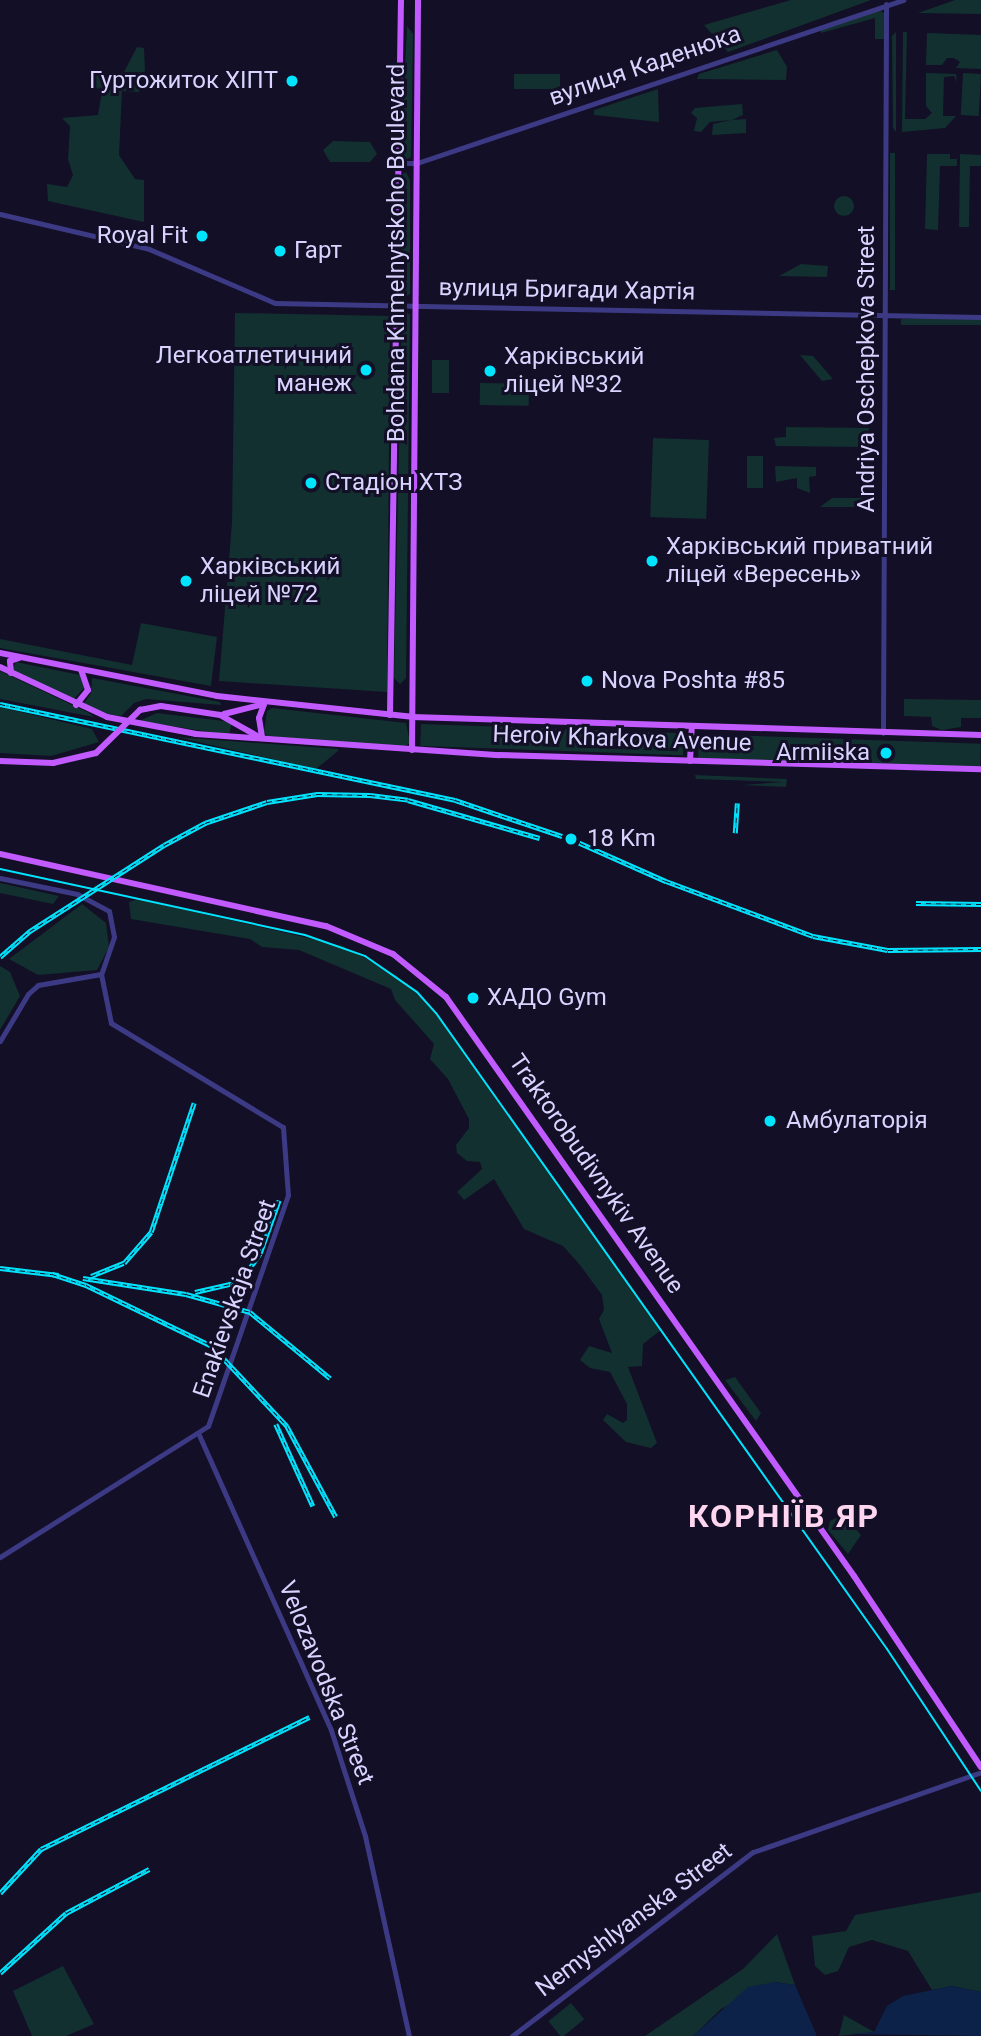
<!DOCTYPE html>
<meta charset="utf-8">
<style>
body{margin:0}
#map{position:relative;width:981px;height:2036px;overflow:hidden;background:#130f26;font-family:Roboto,sans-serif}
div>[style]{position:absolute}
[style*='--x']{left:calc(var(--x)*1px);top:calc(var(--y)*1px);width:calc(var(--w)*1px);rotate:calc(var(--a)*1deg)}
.green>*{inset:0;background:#12302f;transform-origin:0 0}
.round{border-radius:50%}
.water>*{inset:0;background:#0c2248}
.minor>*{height:5px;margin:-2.5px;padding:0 2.5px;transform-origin:2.5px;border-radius:2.5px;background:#3d3a85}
.major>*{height:6px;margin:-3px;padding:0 3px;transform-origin:3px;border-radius:3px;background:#c25bff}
.tram>*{height:2px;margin:-1px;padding:0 1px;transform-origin:1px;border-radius:1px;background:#00e5ff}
.rail>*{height:4.5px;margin-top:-2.25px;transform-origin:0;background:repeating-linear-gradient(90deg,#130f26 0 5px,#00e5ff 0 10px);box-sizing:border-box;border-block:2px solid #00e5ff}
.major-bridge>*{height:6px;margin:-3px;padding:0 3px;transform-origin:3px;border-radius:3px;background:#c25bff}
.dots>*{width:19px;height:19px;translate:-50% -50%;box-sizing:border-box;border:4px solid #130f26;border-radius:50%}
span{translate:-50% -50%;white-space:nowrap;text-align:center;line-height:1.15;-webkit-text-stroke:6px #130f26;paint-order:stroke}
.street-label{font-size:24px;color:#d9d4ff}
.poi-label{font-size:24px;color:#d9d4ff}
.right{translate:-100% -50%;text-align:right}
.left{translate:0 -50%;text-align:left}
.district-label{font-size:32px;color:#ffd6f0;font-weight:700;letter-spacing:2px}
</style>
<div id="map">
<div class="green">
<div style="clip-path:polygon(791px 0,871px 0,728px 52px,704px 25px)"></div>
<div style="clip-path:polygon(955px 0,981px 0,981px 14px,918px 13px)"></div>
<div style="clip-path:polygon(879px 10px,884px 13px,884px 39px,875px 39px,875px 18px,821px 33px,820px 30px)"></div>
<div style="clip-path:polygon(407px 26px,413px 34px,411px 157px,407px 159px,401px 155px)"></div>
<div style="clip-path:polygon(896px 32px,896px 132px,893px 128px,892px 36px)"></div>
<div style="clip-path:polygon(903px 32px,907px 32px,905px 119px,925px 119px,932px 113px,926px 106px,926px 73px,956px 74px,957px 82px,954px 76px,944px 77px,943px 116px,956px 116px,945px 128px,902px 132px)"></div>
<div style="clip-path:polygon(927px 33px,981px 35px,981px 69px,956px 68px,960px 62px,954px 58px,947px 58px,942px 65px,926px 65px)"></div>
<div style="clip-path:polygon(137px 47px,144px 48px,145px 70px,139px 92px,122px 91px,119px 155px,135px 179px,144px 180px,144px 222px,48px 201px,47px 184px,67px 187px,73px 175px,68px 159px,70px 126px,62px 118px,98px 115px,102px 92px,92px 84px,94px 76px,124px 72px)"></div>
<div style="clip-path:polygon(777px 50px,787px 67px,786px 80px,697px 79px,699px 74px)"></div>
<div style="left:963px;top:73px;width:18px;height:42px;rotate:3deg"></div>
<div style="left:560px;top:74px;width:15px;height:46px;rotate:90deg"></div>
<div style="clip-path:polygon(658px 89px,659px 122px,594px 115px,594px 110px)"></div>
<div style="clip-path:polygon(742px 104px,743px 115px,732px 120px,746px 119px,746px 133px,712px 135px,713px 124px,731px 120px,710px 122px,701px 132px,694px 131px,697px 118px,691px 113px,695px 108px)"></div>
<div style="clip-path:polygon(333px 141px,370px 142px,377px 154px,370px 162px,330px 162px,323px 150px)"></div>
<div style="left:890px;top:153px;width:5px;height:137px"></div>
<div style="clip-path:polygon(927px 154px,950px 154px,950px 159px,957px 159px,957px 166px,940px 166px,938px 230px,925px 229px)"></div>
<div style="clip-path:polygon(960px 154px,981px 155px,981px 166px,970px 166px,969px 227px,959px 227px)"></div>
<div style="clip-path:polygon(406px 172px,410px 180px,410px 294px,402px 299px,400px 176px)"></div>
<div class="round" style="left:834px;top:196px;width:20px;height:20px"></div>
<div style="clip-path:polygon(801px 264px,828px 266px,827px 277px,779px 276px)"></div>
<div style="clip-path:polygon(402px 308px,410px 315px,406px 678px,400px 684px,394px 678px)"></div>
<div style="clip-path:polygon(235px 313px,390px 316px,387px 692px,219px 681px,232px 523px)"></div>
<div style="left:901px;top:319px;width:80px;height:6px"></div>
<div style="clip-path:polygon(800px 355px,813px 356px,833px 379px,822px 381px)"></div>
<div style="left:432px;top:360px;width:17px;height:33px"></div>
<div style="left:480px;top:383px;width:49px;height:22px;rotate:1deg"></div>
<div style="clip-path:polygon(786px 427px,869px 428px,868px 447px,776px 446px,774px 438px,786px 437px)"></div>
<div style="left:653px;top:438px;width:56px;height:79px;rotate:2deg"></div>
<div style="left:747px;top:456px;width:16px;height:32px"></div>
<div style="clip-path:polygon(775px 466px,816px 467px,816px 476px,809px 477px,810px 493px,797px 488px,797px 478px,776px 482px)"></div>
<div style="clip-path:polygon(867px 477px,871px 477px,871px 507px,820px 507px,832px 498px,865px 498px)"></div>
<div style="clip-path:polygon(141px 623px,217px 637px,211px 686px,0 648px,0 639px,132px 665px)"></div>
<div style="clip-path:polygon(16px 662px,80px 675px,85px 687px,73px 700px,12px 670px)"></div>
<div style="clip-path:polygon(0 671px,89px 713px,94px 717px,0 699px)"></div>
<div style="clip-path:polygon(92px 678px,220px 702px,221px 705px,146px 699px,134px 703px,121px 716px,108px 714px,83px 705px,91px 693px)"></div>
<div style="clip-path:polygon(904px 699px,981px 700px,981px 718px,961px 718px,961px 727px,942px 730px,932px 726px,931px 717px,904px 716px)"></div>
<div style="clip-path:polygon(0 707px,92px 729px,99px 742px,51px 756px,0 753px)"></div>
<div style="clip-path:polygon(272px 708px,406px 723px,410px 743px,404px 747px,267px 736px,264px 732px,267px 711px)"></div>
<div style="clip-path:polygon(157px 713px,232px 722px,229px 735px,139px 721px)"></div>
<div style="left:421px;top:724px;width:263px;height:22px;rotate:2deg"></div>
<div style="left:699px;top:734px;width:282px;height:24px;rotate:2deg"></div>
<div style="clip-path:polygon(176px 737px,338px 749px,338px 751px,316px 769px)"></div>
<div style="clip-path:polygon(695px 775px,787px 779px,786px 787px,742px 785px,783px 782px,696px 779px)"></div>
<div style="clip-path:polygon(0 883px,59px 896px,53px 904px,0 893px)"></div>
<div style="clip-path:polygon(138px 899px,343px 946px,396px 975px,430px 1005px,661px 1330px,643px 1344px,642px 1366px,628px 1367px,657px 1443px,651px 1448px,626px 1442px,603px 1420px,607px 1414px,623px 1423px,627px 1420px,627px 1404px,610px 1372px,590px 1368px,580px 1360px,589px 1346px,612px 1353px,599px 1319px,604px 1310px,602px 1295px,580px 1265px,563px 1246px,524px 1229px,494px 1179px,464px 1200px,457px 1192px,482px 1169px,480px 1162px,467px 1161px,457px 1153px,456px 1145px,469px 1128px,469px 1119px,448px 1079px,430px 1059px,434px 1044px,395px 1000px,391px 989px,299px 950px,262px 947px,250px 939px,131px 919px,129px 902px)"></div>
<div style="clip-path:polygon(82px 904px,106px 923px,109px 947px,97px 970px,38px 975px,9px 959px)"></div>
<div style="clip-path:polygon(0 966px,10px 972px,20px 996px,0 1030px)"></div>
<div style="clip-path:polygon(735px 1377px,761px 1413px,756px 1421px,725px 1380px)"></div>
<div style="clip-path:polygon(844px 1514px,861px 1535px,848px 1554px,828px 1530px,830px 1521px)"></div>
<div style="clip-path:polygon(981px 1892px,981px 1992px,952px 1986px,932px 1990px,908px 1951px,872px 1940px,849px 1947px,838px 1971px,825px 1975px,815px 1966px,812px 1936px,846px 1931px,855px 1915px)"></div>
<div style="clip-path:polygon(777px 1934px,795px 1985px,775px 1982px,721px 2009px,693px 2036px,645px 2036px,743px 1969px)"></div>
<div style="clip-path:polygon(63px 1966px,94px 2024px,66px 2036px,32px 2036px,13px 1991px)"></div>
<div style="left:571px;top:2003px;width:21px;height:29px;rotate:51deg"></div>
<div style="clip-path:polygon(844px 2015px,874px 2032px,839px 2036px)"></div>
</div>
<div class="water">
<div style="clip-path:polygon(775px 1982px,795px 1985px,817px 2036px,693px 2036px,748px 1987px)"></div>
<div style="clip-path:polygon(952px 1986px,981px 1992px,981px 2036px,849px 2034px,874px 2032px,887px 2006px,903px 1996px)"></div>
</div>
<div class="minor">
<div style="--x:398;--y:163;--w:19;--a:0"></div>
<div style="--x:417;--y:163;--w:513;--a:-18.54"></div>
<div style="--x:0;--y:214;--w:153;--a:13.2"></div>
<div style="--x:149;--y:249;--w:137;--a:23.2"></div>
<div style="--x:275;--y:303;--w:706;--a:1.14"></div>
<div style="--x:883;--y:733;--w:729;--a:-89.76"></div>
<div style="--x:0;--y:878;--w:79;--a:11.7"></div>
<div style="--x:77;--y:894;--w:36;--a:28"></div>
<div style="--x:109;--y:911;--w:26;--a:79"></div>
<div style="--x:114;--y:937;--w:39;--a:109"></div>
<div style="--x:101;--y:974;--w:50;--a:78.5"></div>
<div style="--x:111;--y:1023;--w:201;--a:31.2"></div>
<div style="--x:283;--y:1127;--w:68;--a:85.8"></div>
<div style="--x:288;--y:1195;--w:244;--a:109.1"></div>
<div style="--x:208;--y:1426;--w:246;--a:147.8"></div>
<div style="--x:0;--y:1041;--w:55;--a:-59.2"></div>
<div style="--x:28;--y:994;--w:13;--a:-42"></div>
<div style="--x:38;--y:985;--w:64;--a:-9.9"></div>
<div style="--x:199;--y:1435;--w:323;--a:65.9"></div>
<div style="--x:331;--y:1730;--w:111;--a:72.2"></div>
<div style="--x:365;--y:1836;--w:205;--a:77.6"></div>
<div style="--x:512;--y:2036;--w:303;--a:-37.4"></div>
<div style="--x:753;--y:1852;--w:242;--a:-19.3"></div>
</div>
<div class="major">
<div style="--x:0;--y:653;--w:221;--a:11.2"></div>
<div style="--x:217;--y:696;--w:196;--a:6.1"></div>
<div style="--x:412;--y:717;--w:569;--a:1.81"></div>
<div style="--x:0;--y:667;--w:118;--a:25"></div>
<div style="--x:107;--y:717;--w:91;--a:10.8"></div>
<div style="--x:196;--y:734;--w:304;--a:4"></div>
<div style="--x:499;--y:755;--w:482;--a:1.7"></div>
<div style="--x:11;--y:673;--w:12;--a:-95"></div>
<div style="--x:10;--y:661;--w:9;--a:-18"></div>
<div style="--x:76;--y:705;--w:19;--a:-51"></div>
<div style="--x:88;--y:690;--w:21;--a:-109"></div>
<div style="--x:140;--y:710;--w:21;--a:-11"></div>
<div style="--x:161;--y:706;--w:60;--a:8.7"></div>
<div style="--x:220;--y:715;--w:47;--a:29.3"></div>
<div style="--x:224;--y:714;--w:41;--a:-14"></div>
<div style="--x:390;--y:715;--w:715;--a:-89.12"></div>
<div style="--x:262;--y:737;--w:19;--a:-99"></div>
<div style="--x:259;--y:718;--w:15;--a:-70"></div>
<div style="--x:412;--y:750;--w:750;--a:-89.54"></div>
<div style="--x:0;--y:761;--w:53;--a:2.2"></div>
<div style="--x:53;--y:763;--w:44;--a:-13.1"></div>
<div style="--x:690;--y:761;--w:34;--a:-87"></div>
<div style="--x:0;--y:854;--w:334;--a:12.5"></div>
<div style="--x:326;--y:926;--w:73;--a:22.7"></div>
<div style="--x:393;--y:954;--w:68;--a:39.1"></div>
<div style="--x:446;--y:997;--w:708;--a:54.83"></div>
<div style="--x:854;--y:1576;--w:229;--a:56.4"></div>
</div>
<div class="tram">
<div style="--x:0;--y:869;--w:312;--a:12.2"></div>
<div style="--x:305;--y:935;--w:64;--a:19.3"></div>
<div style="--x:365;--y:956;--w:63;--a:34.7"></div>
<div style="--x:417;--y:992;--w:28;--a:48"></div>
<div style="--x:436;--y:1013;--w:780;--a:54.66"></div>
<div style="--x:887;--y:1649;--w:170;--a:56.5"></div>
</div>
<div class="rail">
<div style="--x:0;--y:704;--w:465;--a:11.9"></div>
<div style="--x:455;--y:800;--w:122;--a:18.6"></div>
<div style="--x:571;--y:839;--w:104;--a:23.9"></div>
<div style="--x:666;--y:881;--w:157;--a:20.5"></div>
<div style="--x:813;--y:936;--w:76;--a:10.6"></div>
<div style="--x:888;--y:950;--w:93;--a:-0.6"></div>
<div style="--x:735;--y:833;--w:30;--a:-86"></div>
<div style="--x:916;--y:903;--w:65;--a:0.9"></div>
<div style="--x:0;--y:957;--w:40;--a:-41"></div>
<div style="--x:30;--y:931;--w:159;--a:-32.7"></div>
<div style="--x:164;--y:845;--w:47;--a:-28.2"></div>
<div style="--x:205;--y:823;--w:65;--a:-18.7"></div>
<div style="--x:267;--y:802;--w:51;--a:-9.1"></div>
<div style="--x:317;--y:794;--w:53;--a:1.1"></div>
<div style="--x:370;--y:795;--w:38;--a:7"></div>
<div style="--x:408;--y:800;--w:137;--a:16.1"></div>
<div style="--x:0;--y:1268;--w:59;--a:6.8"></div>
<div style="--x:52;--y:1274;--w:36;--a:18"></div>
<div style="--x:86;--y:1285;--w:140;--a:25.8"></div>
<div style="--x:212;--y:1346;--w:110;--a:46.8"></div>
<div style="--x:287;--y:1426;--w:103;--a:61.7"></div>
<div style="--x:91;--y:1276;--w:35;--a:-22"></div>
<div style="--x:124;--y:1263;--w:41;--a:-48.9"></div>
<div style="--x:151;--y:1232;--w:136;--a:-71.6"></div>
<div style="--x:83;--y:1278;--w:104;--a:8.8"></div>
<div style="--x:186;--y:1294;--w:66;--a:15.7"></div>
<div style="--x:250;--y:1312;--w:104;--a:39.5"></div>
<div style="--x:195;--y:1292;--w:36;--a:-13"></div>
<div style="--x:230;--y:1284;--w:24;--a:-38"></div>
<div style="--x:249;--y:1269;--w:19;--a:-55"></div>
<div style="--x:260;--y:1253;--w:56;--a:-70.3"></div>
<div style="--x:276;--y:1424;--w:90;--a:65.7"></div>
<div style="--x:0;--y:1893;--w:60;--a:-47"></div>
<div style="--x:41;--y:1849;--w:299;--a:-26.2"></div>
<div style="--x:0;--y:1973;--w:89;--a:-42.3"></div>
<div style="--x:66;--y:1913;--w:94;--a:-27.9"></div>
</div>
<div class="major-bridge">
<div style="--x:96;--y:753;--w:62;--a:-44.3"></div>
</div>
<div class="dots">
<div style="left:292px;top:81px;background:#00e5ff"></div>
<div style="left:202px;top:236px;background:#00e5ff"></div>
<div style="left:280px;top:251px;background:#00e5ff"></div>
<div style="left:366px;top:370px;background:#00e5ff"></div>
<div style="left:490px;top:371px;background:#00e5ff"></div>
<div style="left:311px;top:483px;background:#00e5ff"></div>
<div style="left:652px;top:561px;background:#00e5ff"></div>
<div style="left:186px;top:581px;background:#00e5ff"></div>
<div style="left:587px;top:681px;background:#00e5ff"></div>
<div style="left:886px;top:753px;background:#00e5ff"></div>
<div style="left:571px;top:839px;background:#00e5ff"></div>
<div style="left:473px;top:998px;background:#00e5ff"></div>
<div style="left:770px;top:1121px;background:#00e5ff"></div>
</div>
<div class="street-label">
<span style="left:645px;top:66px;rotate:-19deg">вулиця Каденюка</span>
<span style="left:397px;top:253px;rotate:-90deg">Bohdana Khmelnytskoho Boulevard</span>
<span style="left:567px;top:290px;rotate:1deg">вулиця Бригади Хартія</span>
<span style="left:867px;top:369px;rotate:-90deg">Andriya Oschepkova Street</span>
<span style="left:622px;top:739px;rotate:2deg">Heroiv Kharkova Avenue</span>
<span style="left:596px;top:1174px;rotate:55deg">Traktorobudivnykiv Avenue</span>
<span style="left:235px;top:1299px;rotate:-71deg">Enakievskaja Street</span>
<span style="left:326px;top:1683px;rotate:68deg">Velozavodska Street</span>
<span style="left:634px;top:1920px;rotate:-37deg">Nemyshlyanska Street</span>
</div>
<div class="poi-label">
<span class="right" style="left:278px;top:81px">Гуртожиток ХІПТ</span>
<span class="right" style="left:188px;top:236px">Royal Fit</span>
<span class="left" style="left:294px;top:251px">Гарт</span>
<span class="right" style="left:352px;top:370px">Легкоатлетичний<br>манеж</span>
<span class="left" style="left:504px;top:371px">Харківський<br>ліцей №32</span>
<span class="left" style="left:325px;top:483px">Стадіон ХТЗ</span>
<span class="left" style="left:666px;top:561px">Харківський приватний<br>ліцей «Вересень»</span>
<span class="left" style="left:200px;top:581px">Харківський<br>ліцей №72</span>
<span class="left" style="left:601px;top:681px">Nova Poshta #85</span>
<span class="right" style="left:870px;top:753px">Armiiska</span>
<span class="left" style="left:587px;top:839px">18 Km</span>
<span class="left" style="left:487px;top:998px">ХАДО Gym</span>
<span class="left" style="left:786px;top:1121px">Амбулаторія</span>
</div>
<div class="district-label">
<span style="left:784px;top:1516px">КОРНІЇВ ЯР</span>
</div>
</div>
